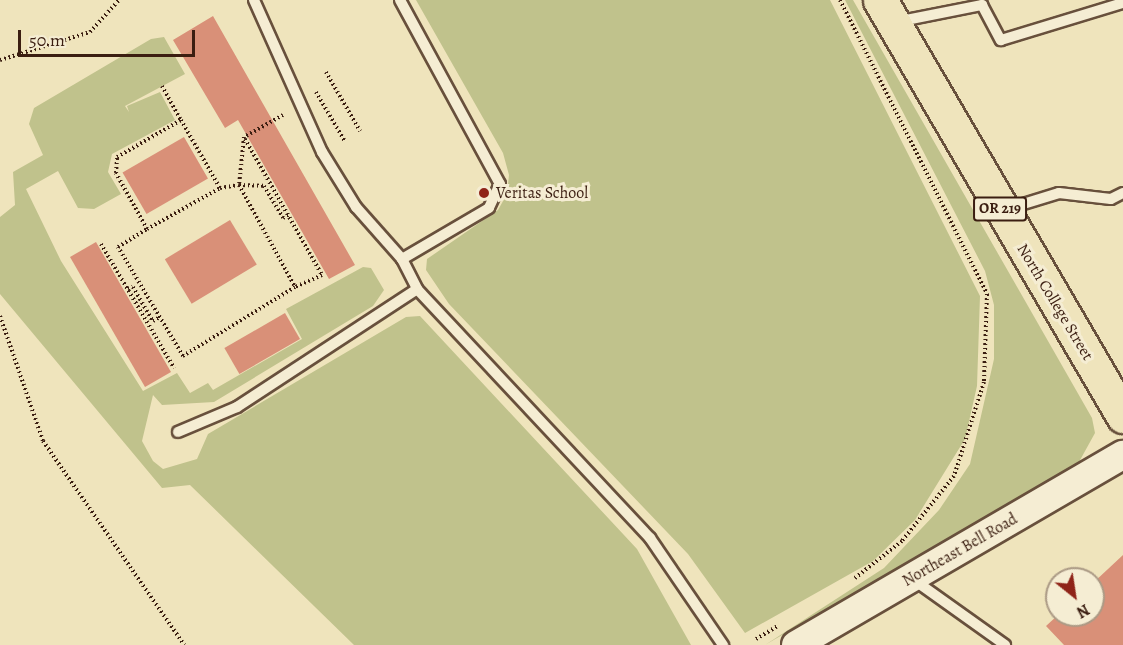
<!DOCTYPE html>
<style>
body{margin:0}
#map{position:relative;width:1123px;height:645px;overflow:hidden;background:#efe4bc;font-family:Alegreya,serif}
div>[style]{position:absolute}
[style*='--x']{left:calc(var(--x)*1px);top:calc(var(--y)*1px);width:calc(var(--w)*1px);rotate:calc(var(--a)*1deg)}
.green>*{inset:0;background:#c0c28c}
.building>*{inset:0;background:#d99078;transform-origin:0 0}
.path>*{height:4px;margin-top:-2px;transform-origin:0;background:repeating-linear-gradient(90deg,#3b1e11 0 1.5px,transparent 0 4.5px)}
.roads{filter:drop-shadow(2px 0 #68503c) drop-shadow(-2px 0 #68503c) drop-shadow(0 2px #68503c) drop-shadow(0 -2px #68503c)}
.lane>*{height:10px;margin:-5px;padding:0 5px;transform-origin:5px;border-radius:5px;background:#f5edd3}
.secondary>*{height:28px;margin:-14px;padding:0 14px;transform-origin:14px;border-radius:14px;background:#f5edd3}
.primary>*{height:33px;margin:-16.5px;padding:0 16.5px;transform-origin:16.5px;border-radius:16.5px;background:#efe4bc}
.dots>*{width:16px;height:16px;translate:-50% -50%;box-sizing:border-box;border:3px solid #f5edd3;border-radius:50%}
span{translate:-50% -50%;white-space:nowrap;text-align:center;line-height:1.15;-webkit-text-stroke:6px #f5edd3;paint-order:stroke}
.shield-label span{padding:2px 4px;background:#f5edd3;border:2px solid;border-radius:4px;-webkit-text-stroke-width:0}
.shield-label{font-size:15px;color:#3b1e11;font-weight:700}
.poi-label{font-size:16px;color:#3b1e11}
.left{translate:0 -50%;text-align:left}
.street-label{font-size:16px;color:#3b1e11}
.north{position:absolute;left:1045px;top:567px;width:60px;height:60px;box-sizing:border-box;background:#f5edd3;border:2px solid #ab9a85;border-radius:50%;rotate:150deg;font-size:16px;font-weight:700;line-height:24px;text-align:center;color:#3b1e11}
.north::after{content:'';display:block;margin:auto;width:21px;height:27px;background:#8f2418;clip-path:polygon(50% 0,100% 100%,50% 72%,0 100%)}
.scale{position:absolute;left:18px;top:30px;width:177px;height:27px;box-sizing:border-box;border:3px solid #3b1e11;border-top:0;padding-left:8px;font-size:18px;line-height:21px;white-space:nowrap;color:#3b1e11;-webkit-text-stroke:4px #f5edd3;paint-order:stroke}
</style>
<div id="map">
<div class="green">
<div style="clip-path:polygon(416px 0,830px 0,980px 296px,977px 386px,965px 439px,915px 520px,873px 561px,745px 633px,688px 554px,449px 304px,426px 270px,427px 259px,498px 210px,507px 194px,509px 175px,503px 153px)"></div>
<div style="clip-path:polygon(845px 0,853px 0,1092px 418px,1095px 433px,1079px 462px,765px 645px,884px 568px,939px 510px,970px 464px,994px 359px,994px 305px,985px 271px)"></div>
<div style="clip-path:polygon(164px 37px,185px 74px,125px 106px,129px 112px,127px 106px,160px 92px,175px 120px,112px 154px,108px 172px,121px 194px,94px 209px,78px 208px,58px 171px,26px 189px,61px 261px,143px 391px,177px 373px,190px 393px,208px 383px,213px 390px,302px 339px,286px 309px,363px 267px,371px 268px,384px 290px,373px 306px,214px 402px,162px 405px,153px 395px,142px 441px,153px 461px,163px 469px,197px 459px,208px 434px,406px 317px,420px 316px,637px 549px,691px 645px,354px 645px,190px 485px,162px 488px,0 294px,0 217px,15px 205px,13px 172px,43px 155px,29px 124px,34px 108px,151px 39px)"></div>
</div>
<div class="building">
<div style="clip-path:polygon(213px 16px,355px 265px,329px 279px,238px 120px,225px 128px,173px 40px)"></div>
<div style="left:184px;top:137px;width:48px;height:71px;rotate:60deg"></div>
<div style="left:230px;top:220px;width:52px;height:76px;rotate:59deg"></div>
<div style="left:96px;top:242px;width:150px;height:30px;rotate:60deg"></div>
<div style="left:285px;top:313px;width:30px;height:70px;rotate:60deg"></div>
<div style="clip-path:polygon(1123px 555px,1123px 645px,1064px 645px,1046px 626px,1058px 615px,1093px 615px,1093px 583px)"></div>
</div>
<div class="path">
<div style="--x:840;--y:0;--w:329;--a:63.4"></div>
<div style="--x:987;--y:294;--w:88;--a:92"></div>
<div style="--x:984;--y:382;--w:99;--a:107.7"></div>
<div style="--x:954;--y:476;--w:83;--a:128.7"></div>
<div style="--x:902;--y:541;--w:60;--a:141.8"></div>
<div style="--x:0;--y:60;--w:94;--a:-17.3"></div>
<div style="--x:90;--y:32;--w:43;--a:-47.8"></div>
<div style="--x:326;--y:72;--w:68;--a:60"></div>
<div style="--x:162;--y:86;--w:39;--a:61"></div>
<div style="--x:316;--y:92;--w:56;--a:59.7"></div>
<div style="--x:283;--y:115;--w:45;--a:150.6"></div>
<div style="--x:244;--y:137;--w:48;--a:95.9"></div>
<div style="--x:239;--y:185;--w:116;--a:61.2"></div>
<div style="--x:295;--y:287;--w:132;--a:148.4"></div>
<div style="--x:183;--y:356;--w:127;--a:-120.8"></div>
<div style="--x:118;--y:247;--w:34;--a:-32"></div>
<div style="--x:147;--y:229;--w:64;--a:-119"></div>
<div style="--x:116;--y:173;--w:16;--a:-86"></div>
<div style="--x:117;--y:157;--w:74;--a:-30"></div>
<div style="--x:181;--y:120;--w:78;--a:60.2"></div>
<div style="--x:220;--y:188;--w:19;--a:-9"></div>
<div style="--x:239;--y:185;--w:25;--a:2"></div>
<div style="--x:264;--y:186;--w:37;--a:59"></div>
<div style="--x:283;--y:218;--w:6;--a:-31"></div>
<div style="--x:245;--y:139;--w:156;--a:60.5"></div>
<div style="--x:322;--y:275;--w:30;--a:156"></div>
<div style="--x:147;--y:229;--w:84;--a:-29.3"></div>
<div style="--x:101;--y:244;--w:144;--a:59.5"></div>
<div style="--x:128;--y:289;--w:5;--a:-22"></div>
<div style="--x:133;--y:287;--w:39;--a:60"></div>
<div style="--x:153;--y:321;--w:8;--a:-30"></div>
<div style="--x:0;--y:316;--w:132;--a:71"></div>
<div style="--x:43;--y:441;--w:248;--a:55.3"></div>
<div style="--x:756;--y:639;--w:26;--a:-31"></div>
</div>
<div class="roads">
<div class="lane">
<div style="--x:254;--y:0;--w:167;--a:65.9"></div>
<div style="--x:322;--y:152;--w:65;--a:58.3"></div>
<div style="--x:356;--y:207;--w:69;--a:48.5"></div>
<div style="--x:402;--y:259;--w:34;--a:63"></div>
<div style="--x:417;--y:289;--w:341;--a:46.9"></div>
<div style="--x:650;--y:538;--w:130;--a:55.7"></div>
<div style="--x:400;--y:0;--w:209;--a:61.5"></div>
<div style="--x:500;--y:184;--w:26;--a:115"></div>
<div style="--x:489;--y:208;--w:101;--a:149.6"></div>
<div style="--x:896;--y:22;--w:88;--a:-11.2"></div>
<div style="--x:982;--y:5;--w:40;--a:62"></div>
<div style="--x:1001;--y:40;--w:127;--a:-16.9"></div>
<div style="--x:1007;--y:209;--w:54;--a:-17.1"></div>
<div style="--x:1059;--y:193;--w:52;--a:6.6"></div>
<div style="--x:1111;--y:199;--w:13;--a:-27"></div>
<div style="--x:178;--y:432;--w:64;--a:-23"></div>
<div style="--x:237;--y:407;--w:215;--a:-33.2"></div>
<div style="--x:914;--y:580;--w:112;--a:35.5"></div>
</div>
<div class="secondary">
<div style="--x:796;--y:645;--w:378;--a:-30.2"></div>
</div>
<div class="primary">
<div style="--x:880;--y:0;--w:482;--a:59.7"></div>
</div>
</div>
<div class="dots">
<div style="left:484px;top:193px;background:#8f2418"></div>
</div>
<div class="shield-label">
<span style="left:1000px;top:209px">OR 219</span>
</div>
<div class="poi-label">
<span class="left" style="left:496px;top:193px">Veritas School</span>
</div>
<div class="street-label">
<span style="left:1055px;top:302px;rotate:59deg">North College Street</span>
<span style="left:960px;top:550px;rotate:-30deg">Northeast Bell Road</span>
</div>
<div class="north">N</div>
<div class="scale">50 m</div>
</div>
